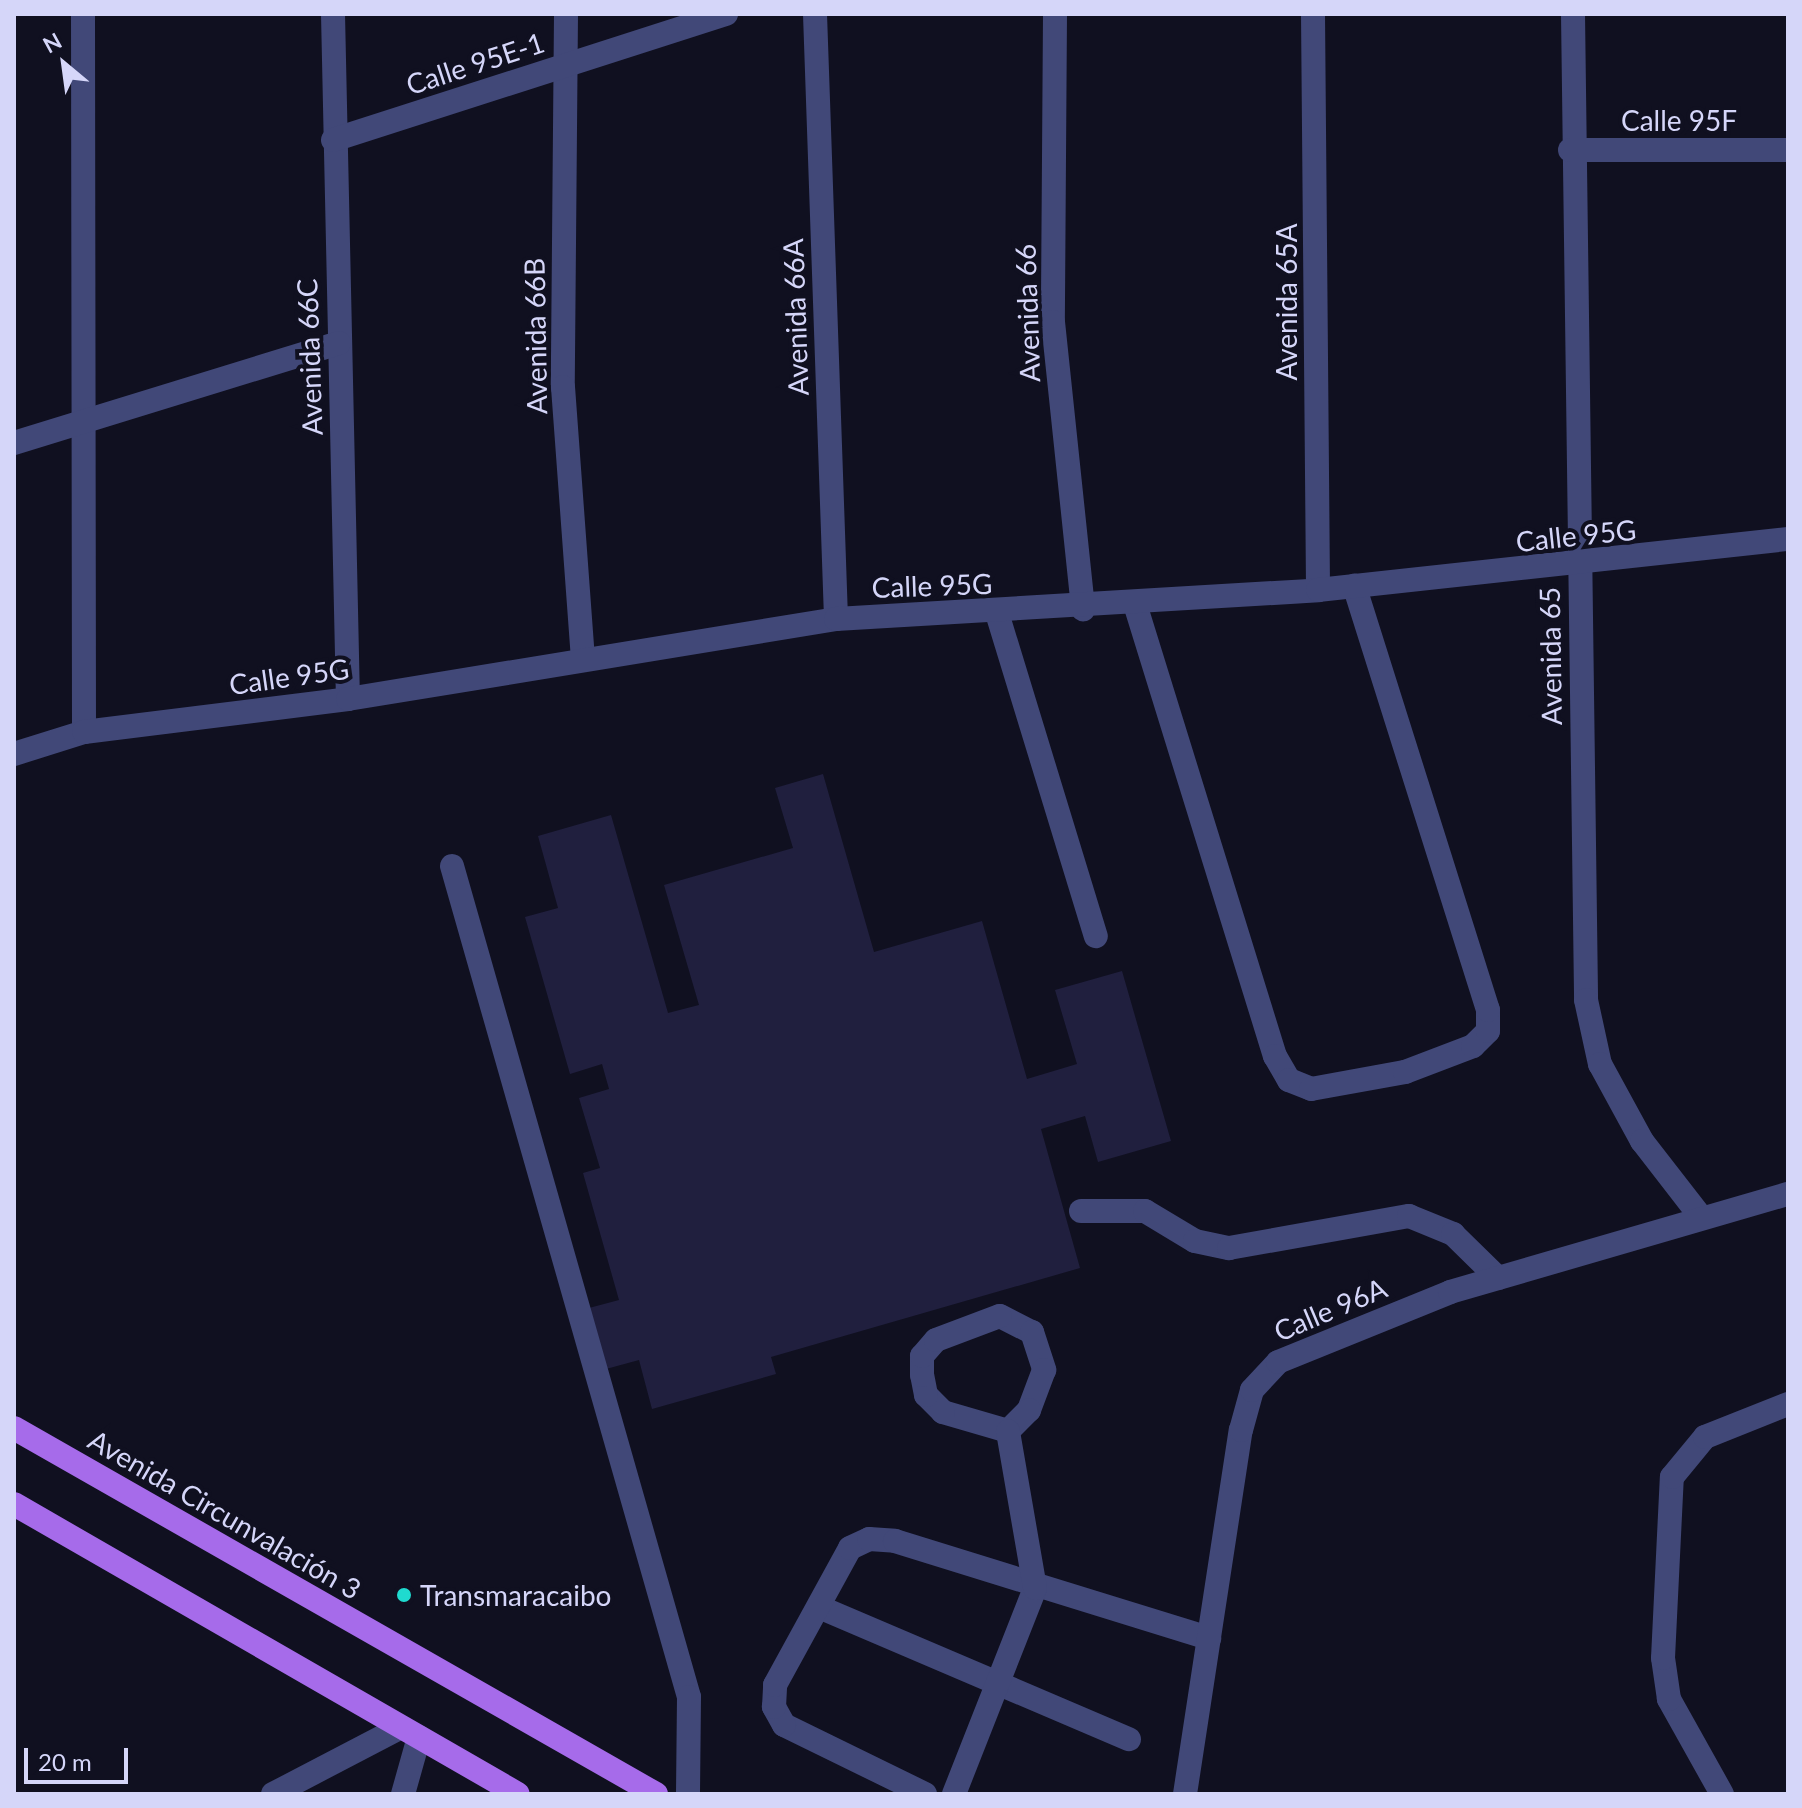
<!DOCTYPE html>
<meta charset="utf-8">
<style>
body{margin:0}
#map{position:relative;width:1802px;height:1808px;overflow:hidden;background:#101020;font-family:Lato,sans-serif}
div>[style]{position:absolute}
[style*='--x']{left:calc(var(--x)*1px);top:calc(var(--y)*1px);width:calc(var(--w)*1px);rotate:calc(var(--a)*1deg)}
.building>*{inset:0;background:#201f3e}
.minor>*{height:24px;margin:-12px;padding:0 12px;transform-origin:12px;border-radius:12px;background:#414878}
.major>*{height:24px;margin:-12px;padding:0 12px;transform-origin:12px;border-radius:12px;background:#a66bea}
.dots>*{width:22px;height:22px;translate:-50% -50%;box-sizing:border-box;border:4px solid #101020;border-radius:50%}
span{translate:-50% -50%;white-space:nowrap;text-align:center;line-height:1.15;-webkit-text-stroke:8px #101020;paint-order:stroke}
.street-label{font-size:28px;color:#d5d6f9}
.poi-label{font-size:28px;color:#d5d6f9}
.left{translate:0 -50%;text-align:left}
.frame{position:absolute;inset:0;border:16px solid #d5d6f9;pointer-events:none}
.north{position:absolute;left:24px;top:24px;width:80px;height:80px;-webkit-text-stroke:6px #101020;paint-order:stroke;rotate:331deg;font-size:22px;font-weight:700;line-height:32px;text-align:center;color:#d5d6f9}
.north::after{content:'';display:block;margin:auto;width:28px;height:36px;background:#d5d6f9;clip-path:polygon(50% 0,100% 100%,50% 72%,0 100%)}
.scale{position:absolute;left:24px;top:1748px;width:104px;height:36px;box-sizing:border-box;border:4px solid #d5d6f9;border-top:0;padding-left:10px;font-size:24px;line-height:28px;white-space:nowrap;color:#d5d6f9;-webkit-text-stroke:6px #101020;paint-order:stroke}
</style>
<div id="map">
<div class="building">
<div style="clip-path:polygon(823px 774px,874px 952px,982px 921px,1027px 1079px,1077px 1064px,1055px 990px,1122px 971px,1171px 1141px,1098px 1162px,1085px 1116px,1041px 1129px,1080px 1268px,771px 1357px,776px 1374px,652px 1409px,639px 1360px,606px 1369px,589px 1308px,619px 1300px,583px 1173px,600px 1168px,579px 1098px,609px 1089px,602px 1064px,570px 1074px,525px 917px,558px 908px,538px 836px,611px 815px,668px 1013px,699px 1005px,664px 885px,793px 848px,775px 788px)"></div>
</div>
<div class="minor">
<div style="--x:83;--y:14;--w:718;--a:89.92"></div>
<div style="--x:333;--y:14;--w:685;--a:88.75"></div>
<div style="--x:566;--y:14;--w:373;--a:90.5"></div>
<div style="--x:563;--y:387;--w:271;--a:85.8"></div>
<div style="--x:815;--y:14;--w:605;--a:88.01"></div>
<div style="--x:1055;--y:14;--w:308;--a:90.4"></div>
<div style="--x:1053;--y:322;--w:289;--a:84"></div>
<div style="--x:1313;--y:14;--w:576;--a:89.5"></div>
<div style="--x:1573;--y:14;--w:986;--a:89.24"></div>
<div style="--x:1586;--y:1000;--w:66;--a:77.7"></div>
<div style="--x:1600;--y:1064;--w:88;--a:61.4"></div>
<div style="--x:1642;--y:1141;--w:96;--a:52.2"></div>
<div style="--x:333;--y:140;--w:413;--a:-17.8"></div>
<div style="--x:1570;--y:150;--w:218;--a:0"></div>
<div style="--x:14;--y:443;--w:340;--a:-17.1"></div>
<div style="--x:1135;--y:604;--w:473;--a:72.8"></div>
<div style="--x:1275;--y:1056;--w:28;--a:60"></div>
<div style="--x:1289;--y:1080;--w:24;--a:22"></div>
<div style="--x:1311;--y:1089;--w:96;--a:-10.3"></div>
<div style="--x:1405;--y:1072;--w:73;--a:-20.9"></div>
<div style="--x:1473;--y:1046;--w:21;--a:-45"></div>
<div style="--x:1488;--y:1031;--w:21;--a:-90"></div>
<div style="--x:1488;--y:1010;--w:445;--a:-107.5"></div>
<div style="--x:997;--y:613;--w:338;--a:73"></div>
<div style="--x:14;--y:754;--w:73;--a:-17.4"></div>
<div style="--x:84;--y:732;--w:266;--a:-7.1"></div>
<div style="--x:348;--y:699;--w:495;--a:-9.3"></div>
<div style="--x:836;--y:619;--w:483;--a:-3.4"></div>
<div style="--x:1318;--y:590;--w:473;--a:-6.2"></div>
<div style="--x:452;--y:866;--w:864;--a:74.08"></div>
<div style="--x:689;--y:1697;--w:97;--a:90.6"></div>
<div style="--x:1081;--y:1211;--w:64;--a:0"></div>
<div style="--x:1145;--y:1211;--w:58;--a:31"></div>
<div style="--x:1195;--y:1241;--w:35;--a:12"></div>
<div style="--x:1229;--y:1248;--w:183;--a:-10.1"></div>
<div style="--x:1409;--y:1216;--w:48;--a:22.2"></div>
<div style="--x:1453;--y:1234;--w:63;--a:44.4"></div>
<div style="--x:1000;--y:1316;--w:36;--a:27"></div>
<div style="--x:1032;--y:1332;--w:40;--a:72"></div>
<div style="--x:1044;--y:1370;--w:43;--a:110.6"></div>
<div style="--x:1029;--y:1410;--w:30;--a:135"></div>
<div style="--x:1008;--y:1431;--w:68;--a:-163.7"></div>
<div style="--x:943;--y:1412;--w:24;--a:-135"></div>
<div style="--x:926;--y:1395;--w:20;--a:-101"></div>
<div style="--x:922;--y:1375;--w:19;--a:-90"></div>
<div style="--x:922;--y:1356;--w:21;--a:-49"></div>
<div style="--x:936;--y:1340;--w:68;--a:-20.6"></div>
<div style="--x:819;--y:1607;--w:337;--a:23.1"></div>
<div style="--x:273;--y:1794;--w:144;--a:-27.6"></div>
<div style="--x:403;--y:1794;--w:59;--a:-74.3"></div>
<div style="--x:925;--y:1794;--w:157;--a:-153.9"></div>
<div style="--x:784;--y:1725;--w:21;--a:-119"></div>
<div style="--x:774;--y:1707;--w:22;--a:-87"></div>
<div style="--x:775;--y:1685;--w:156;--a:-61.3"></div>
<div style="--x:850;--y:1548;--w:21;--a:-25"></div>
<div style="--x:869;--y:1539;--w:26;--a:4"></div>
<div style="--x:895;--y:1541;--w:329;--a:17.2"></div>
<div style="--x:954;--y:1794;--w:221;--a:-68.5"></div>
<div style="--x:1035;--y:1588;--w:159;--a:-99.8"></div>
<div style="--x:1185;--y:1794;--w:368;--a:-81.3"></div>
<div style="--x:1241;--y:1430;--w:41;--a:-74.6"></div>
<div style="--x:1252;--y:1390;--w:38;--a:-47"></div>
<div style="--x:1278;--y:1362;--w:186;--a:-22.1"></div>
<div style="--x:1450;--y:1292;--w:352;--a:-16.2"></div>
<div style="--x:1722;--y:1794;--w:109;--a:-119.2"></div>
<div style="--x:1669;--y:1699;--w:41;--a:-98.3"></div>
<div style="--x:1663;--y:1658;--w:181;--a:-87.2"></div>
<div style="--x:1672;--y:1477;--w:52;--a:-50.5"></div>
<div style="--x:1705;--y:1437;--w:89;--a:-21.7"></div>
</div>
<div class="major">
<div style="--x:14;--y:1428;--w:739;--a:29.69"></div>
<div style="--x:14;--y:1504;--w:581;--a:29.92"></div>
</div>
<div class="dots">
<div style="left:404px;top:1595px;background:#1fdacf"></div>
</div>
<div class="street-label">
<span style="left:475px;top:63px;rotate:-18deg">Calle 95E-1</span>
<span style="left:1679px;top:120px">Calle 95F</span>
<span style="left:1286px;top:302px;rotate:-90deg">Avenida 65A</span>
<span style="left:1027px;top:313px;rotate:-92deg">Avenida 66</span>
<span style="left:795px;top:317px;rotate:-92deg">Avenida 66A</span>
<span style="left:535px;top:336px;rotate:-91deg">Avenida 66B</span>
<span style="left:309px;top:357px;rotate:-92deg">Avenida 66C</span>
<span style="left:1576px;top:535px;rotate:-6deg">Calle 95G</span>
<span style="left:932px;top:585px;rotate:-2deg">Calle 95G</span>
<span style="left:1550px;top:656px;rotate:-91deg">Avenida 65</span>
<span style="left:289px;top:676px;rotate:-8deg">Calle 95G</span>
<span style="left:1330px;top:1309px;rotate:-23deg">Calle 96A</span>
<span style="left:225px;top:1514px;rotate:30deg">Avenida Circunvalación 3</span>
</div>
<div class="poi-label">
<span class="left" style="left:420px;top:1595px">Transmaracaibo</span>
</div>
<div class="frame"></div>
<div class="north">N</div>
<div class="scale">20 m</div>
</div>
